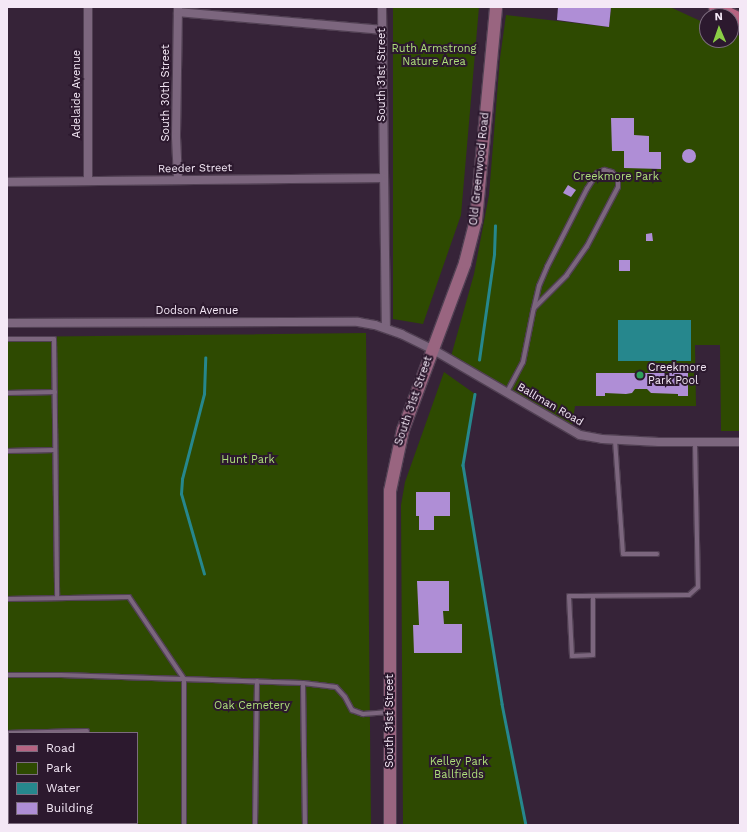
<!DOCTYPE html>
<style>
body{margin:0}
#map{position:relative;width:747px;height:832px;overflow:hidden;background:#362338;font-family:"Work Sans",sans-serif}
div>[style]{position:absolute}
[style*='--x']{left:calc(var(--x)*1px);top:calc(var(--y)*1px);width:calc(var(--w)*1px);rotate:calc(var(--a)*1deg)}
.green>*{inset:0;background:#2e4a01}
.water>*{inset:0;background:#26878d;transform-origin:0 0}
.stream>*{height:2.5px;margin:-1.25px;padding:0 1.25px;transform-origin:1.25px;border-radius:1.25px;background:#26878d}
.building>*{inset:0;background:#af8ed6;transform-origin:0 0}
.round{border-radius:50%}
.roads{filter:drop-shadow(1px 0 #514053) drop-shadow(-1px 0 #514053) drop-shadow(0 1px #514053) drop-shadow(0 -1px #514053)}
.lane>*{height:4px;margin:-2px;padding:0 2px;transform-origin:2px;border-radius:2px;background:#7c667e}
.street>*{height:8px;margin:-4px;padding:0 4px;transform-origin:4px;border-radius:4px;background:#7c667e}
.secondary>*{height:12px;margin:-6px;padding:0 6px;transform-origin:6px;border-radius:6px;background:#996580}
.primary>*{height:13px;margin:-6.5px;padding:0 6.5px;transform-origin:6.5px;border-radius:6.5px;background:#b66482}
.dots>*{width:11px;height:11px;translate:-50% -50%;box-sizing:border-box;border:2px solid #2c192e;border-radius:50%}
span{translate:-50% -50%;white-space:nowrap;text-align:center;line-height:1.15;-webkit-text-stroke:4px #2c192e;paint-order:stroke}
.park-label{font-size:11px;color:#aedf7b}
.street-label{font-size:11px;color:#f4e8f6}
.poi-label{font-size:11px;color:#f4e8f6}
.left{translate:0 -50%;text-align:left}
.frame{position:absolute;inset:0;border:8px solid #f4e8f6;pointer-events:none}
.legend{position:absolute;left:8px;top:732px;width:130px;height:92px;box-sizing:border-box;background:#2c192e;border:1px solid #7c6c7e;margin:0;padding:5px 7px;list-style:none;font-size:12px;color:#f4e8f6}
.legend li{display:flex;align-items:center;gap:8px;height:20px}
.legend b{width:20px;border:1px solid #7c6c7e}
.north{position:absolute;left:699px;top:8px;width:40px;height:40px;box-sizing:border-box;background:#2c192e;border:1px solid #7c6c7e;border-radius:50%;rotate:358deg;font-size:11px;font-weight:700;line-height:16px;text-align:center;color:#f4e8f6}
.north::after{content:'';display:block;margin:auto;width:14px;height:18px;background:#8bce46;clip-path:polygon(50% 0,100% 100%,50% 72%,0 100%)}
</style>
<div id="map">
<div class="green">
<div style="clip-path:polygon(393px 7px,479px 7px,461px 215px,423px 324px,393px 319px)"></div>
<div style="clip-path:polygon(611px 7px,670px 7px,707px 24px,707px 40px,731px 40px,731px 33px,740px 36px,740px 431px,721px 431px,720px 345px,695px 345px,696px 406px,575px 406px,572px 426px,450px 360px,474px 274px,489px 195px,500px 58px,506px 15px,609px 27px)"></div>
<div style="clip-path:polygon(evenodd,366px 333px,371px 825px,7px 825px,7px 337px,366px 333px,9px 733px,137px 733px,137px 823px,9px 823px,9px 733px)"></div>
<div style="clip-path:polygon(444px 372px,475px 394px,463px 465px,502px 704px,526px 825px,403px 825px,401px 505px,405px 482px)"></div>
</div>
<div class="water">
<div style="left:618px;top:320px;width:73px;height:41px"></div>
</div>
<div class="stream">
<div style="--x:479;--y:360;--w:107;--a:-81.9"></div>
<div style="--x:494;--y:254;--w:28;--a:-88"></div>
<div style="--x:475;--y:394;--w:72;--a:99.6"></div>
<div style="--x:463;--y:465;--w:242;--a:80.7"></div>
<div style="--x:502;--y:704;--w:123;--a:78.8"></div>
<div style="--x:204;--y:574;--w:83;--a:-106"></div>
<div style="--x:181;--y:494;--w:15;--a:-86"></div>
<div style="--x:182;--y:479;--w:88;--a:-75.5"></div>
<div style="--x:204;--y:394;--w:36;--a:-88"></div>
</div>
<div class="building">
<div style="clip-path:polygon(558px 7px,611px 7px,609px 27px,557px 20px)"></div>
<div style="clip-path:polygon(611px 118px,634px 118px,634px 135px,649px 136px,649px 152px,661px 152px,661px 169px,624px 168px,624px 151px,612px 151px)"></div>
<div class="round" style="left:682px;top:149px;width:14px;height:14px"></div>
<div style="clip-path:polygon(568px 185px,576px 190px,571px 197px,563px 193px)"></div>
<div style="clip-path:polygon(652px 233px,653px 241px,646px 241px,646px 234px)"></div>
<div style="left:619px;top:260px;width:11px;height:11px"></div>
<div style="clip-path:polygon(596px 373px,688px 373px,688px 396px,678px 396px,678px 394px,651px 393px,647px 389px,635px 389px,632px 393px,626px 394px,605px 393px,605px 396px,596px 396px)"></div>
<div style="clip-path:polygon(416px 492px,450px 492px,450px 516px,434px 516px,434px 530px,419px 530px,419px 516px,416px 516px)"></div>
<div style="clip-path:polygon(417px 581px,449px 581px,449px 611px,443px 611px,444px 624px,462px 624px,462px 653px,414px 653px,413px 625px,419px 625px)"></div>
</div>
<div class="roads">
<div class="lane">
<div style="--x:7;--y:339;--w:47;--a:0"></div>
<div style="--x:54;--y:339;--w:258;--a:89.3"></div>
<div style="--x:507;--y:392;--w:34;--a:-62"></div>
<div style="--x:523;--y:362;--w:51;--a:-78.7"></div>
<div style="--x:533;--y:312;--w:27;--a:-77"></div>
<div style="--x:539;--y:286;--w:21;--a:-67"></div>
<div style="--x:547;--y:267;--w:88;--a:-62.9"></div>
<div style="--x:587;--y:189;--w:19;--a:-58"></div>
<div style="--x:597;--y:173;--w:8;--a:-23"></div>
<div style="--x:604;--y:170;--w:8;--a:14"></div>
<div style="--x:612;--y:172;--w:9;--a:49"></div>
<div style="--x:618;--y:179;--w:8;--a:90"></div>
<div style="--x:618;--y:187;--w:67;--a:117.7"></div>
<div style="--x:587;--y:246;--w:35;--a:125"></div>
<div style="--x:567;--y:275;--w:47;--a:135"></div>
<div style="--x:7;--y:393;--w:48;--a:-1.2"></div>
<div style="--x:615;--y:440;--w:114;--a:86"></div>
<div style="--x:623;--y:554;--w:34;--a:0"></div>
<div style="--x:7;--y:451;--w:48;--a:-1.2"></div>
<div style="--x:593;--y:596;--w:59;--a:90"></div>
<div style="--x:593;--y:655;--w:21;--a:177"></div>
<div style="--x:572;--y:656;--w:60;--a:-92.9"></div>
<div style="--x:569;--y:596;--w:11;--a:0"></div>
<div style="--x:580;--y:596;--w:109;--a:-0.5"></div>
<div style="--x:689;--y:595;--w:12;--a:-42"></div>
<div style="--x:698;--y:587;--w:145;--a:-91.2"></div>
<div style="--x:7;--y:599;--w:122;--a:-0.9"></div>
<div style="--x:129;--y:597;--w:99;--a:56.1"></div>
<div style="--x:184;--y:679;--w:146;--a:90"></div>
<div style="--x:7;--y:675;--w:54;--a:0"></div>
<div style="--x:61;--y:675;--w:242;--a:1.9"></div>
<div style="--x:303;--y:683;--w:33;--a:7"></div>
<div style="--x:336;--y:687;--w:13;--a:48"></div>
<div style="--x:345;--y:697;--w:15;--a:62"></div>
<div style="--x:352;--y:710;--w:12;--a:20"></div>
<div style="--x:363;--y:714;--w:27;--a:-4"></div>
<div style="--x:303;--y:683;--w:142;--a:89.2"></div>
<div style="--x:7;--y:733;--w:80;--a:-1.4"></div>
<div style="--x:7;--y:784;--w:2;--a:0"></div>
<div style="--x:129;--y:823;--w:2;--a:90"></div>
<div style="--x:255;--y:825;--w:144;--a:-89.2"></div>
</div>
<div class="street">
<div style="--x:88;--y:7;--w:174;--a:90"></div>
<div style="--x:382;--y:7;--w:321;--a:89.3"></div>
<div style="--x:178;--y:8;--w:129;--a:90.9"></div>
<div style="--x:176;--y:137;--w:43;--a:87.3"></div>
<div style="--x:178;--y:12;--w:205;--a:5"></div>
<div style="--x:7;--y:182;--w:376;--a:-0.6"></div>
<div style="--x:7;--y:323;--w:351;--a:-0.2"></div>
<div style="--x:358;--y:322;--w:17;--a:10"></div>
<div style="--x:375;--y:325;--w:28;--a:19"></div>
<div style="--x:401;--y:334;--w:34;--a:26"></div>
<div style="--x:432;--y:349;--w:171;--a:30.2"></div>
<div style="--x:580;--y:435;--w:22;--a:10"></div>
<div style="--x:602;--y:439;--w:57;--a:3"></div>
<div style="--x:659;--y:442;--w:81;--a:0"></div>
</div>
<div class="secondary">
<div style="--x:390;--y:825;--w:334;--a:-90"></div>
<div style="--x:390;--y:491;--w:62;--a:-78"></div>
<div style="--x:403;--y:430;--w:178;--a:-69.6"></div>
<div style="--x:465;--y:263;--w:44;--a:-75.7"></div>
<div style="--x:476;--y:220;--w:214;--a:-84.6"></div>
</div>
<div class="primary">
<div style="--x:715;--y:7;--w:28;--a:26"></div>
</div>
</div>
<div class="dots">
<div style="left:640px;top:375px;background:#2e9e5b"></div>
</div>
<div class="park-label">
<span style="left:434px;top:56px">Ruth Armstrong<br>Nature Area</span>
<span style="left:616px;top:177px">Creekmore Park</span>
<span style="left:248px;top:460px">Hunt Park</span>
<span style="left:252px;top:706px">Oak Cemetery</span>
<span style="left:459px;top:769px">Kelley Park<br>Ballfields</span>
</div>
<div class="street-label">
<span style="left:382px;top:75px;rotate:-90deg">South 31st Street</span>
<span style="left:166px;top:93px;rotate:-90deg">South 30th Street</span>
<span style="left:77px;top:94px;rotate:-90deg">Adelaide Avenue</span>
<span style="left:195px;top:169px;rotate:-1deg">Reeder Street</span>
<span style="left:480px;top:169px;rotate:-84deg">Old Greenwood Road</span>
<span style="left:197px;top:311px">Dodson Avenue</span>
<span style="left:414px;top:401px;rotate:-71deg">South 31st Street</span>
<span style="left:550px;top:405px;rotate:30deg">Ballman Road</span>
<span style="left:390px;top:721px;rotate:-90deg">South 31st Street</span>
</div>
<div class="poi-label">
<span class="left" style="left:648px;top:375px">Creekmore<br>Park Pool</span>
</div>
<div class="frame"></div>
<ul class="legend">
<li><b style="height:5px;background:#b66482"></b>Road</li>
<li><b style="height:11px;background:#2e4a01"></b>Park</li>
<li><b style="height:11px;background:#26878d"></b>Water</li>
<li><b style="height:11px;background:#af8ed6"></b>Building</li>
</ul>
<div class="north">N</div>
</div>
